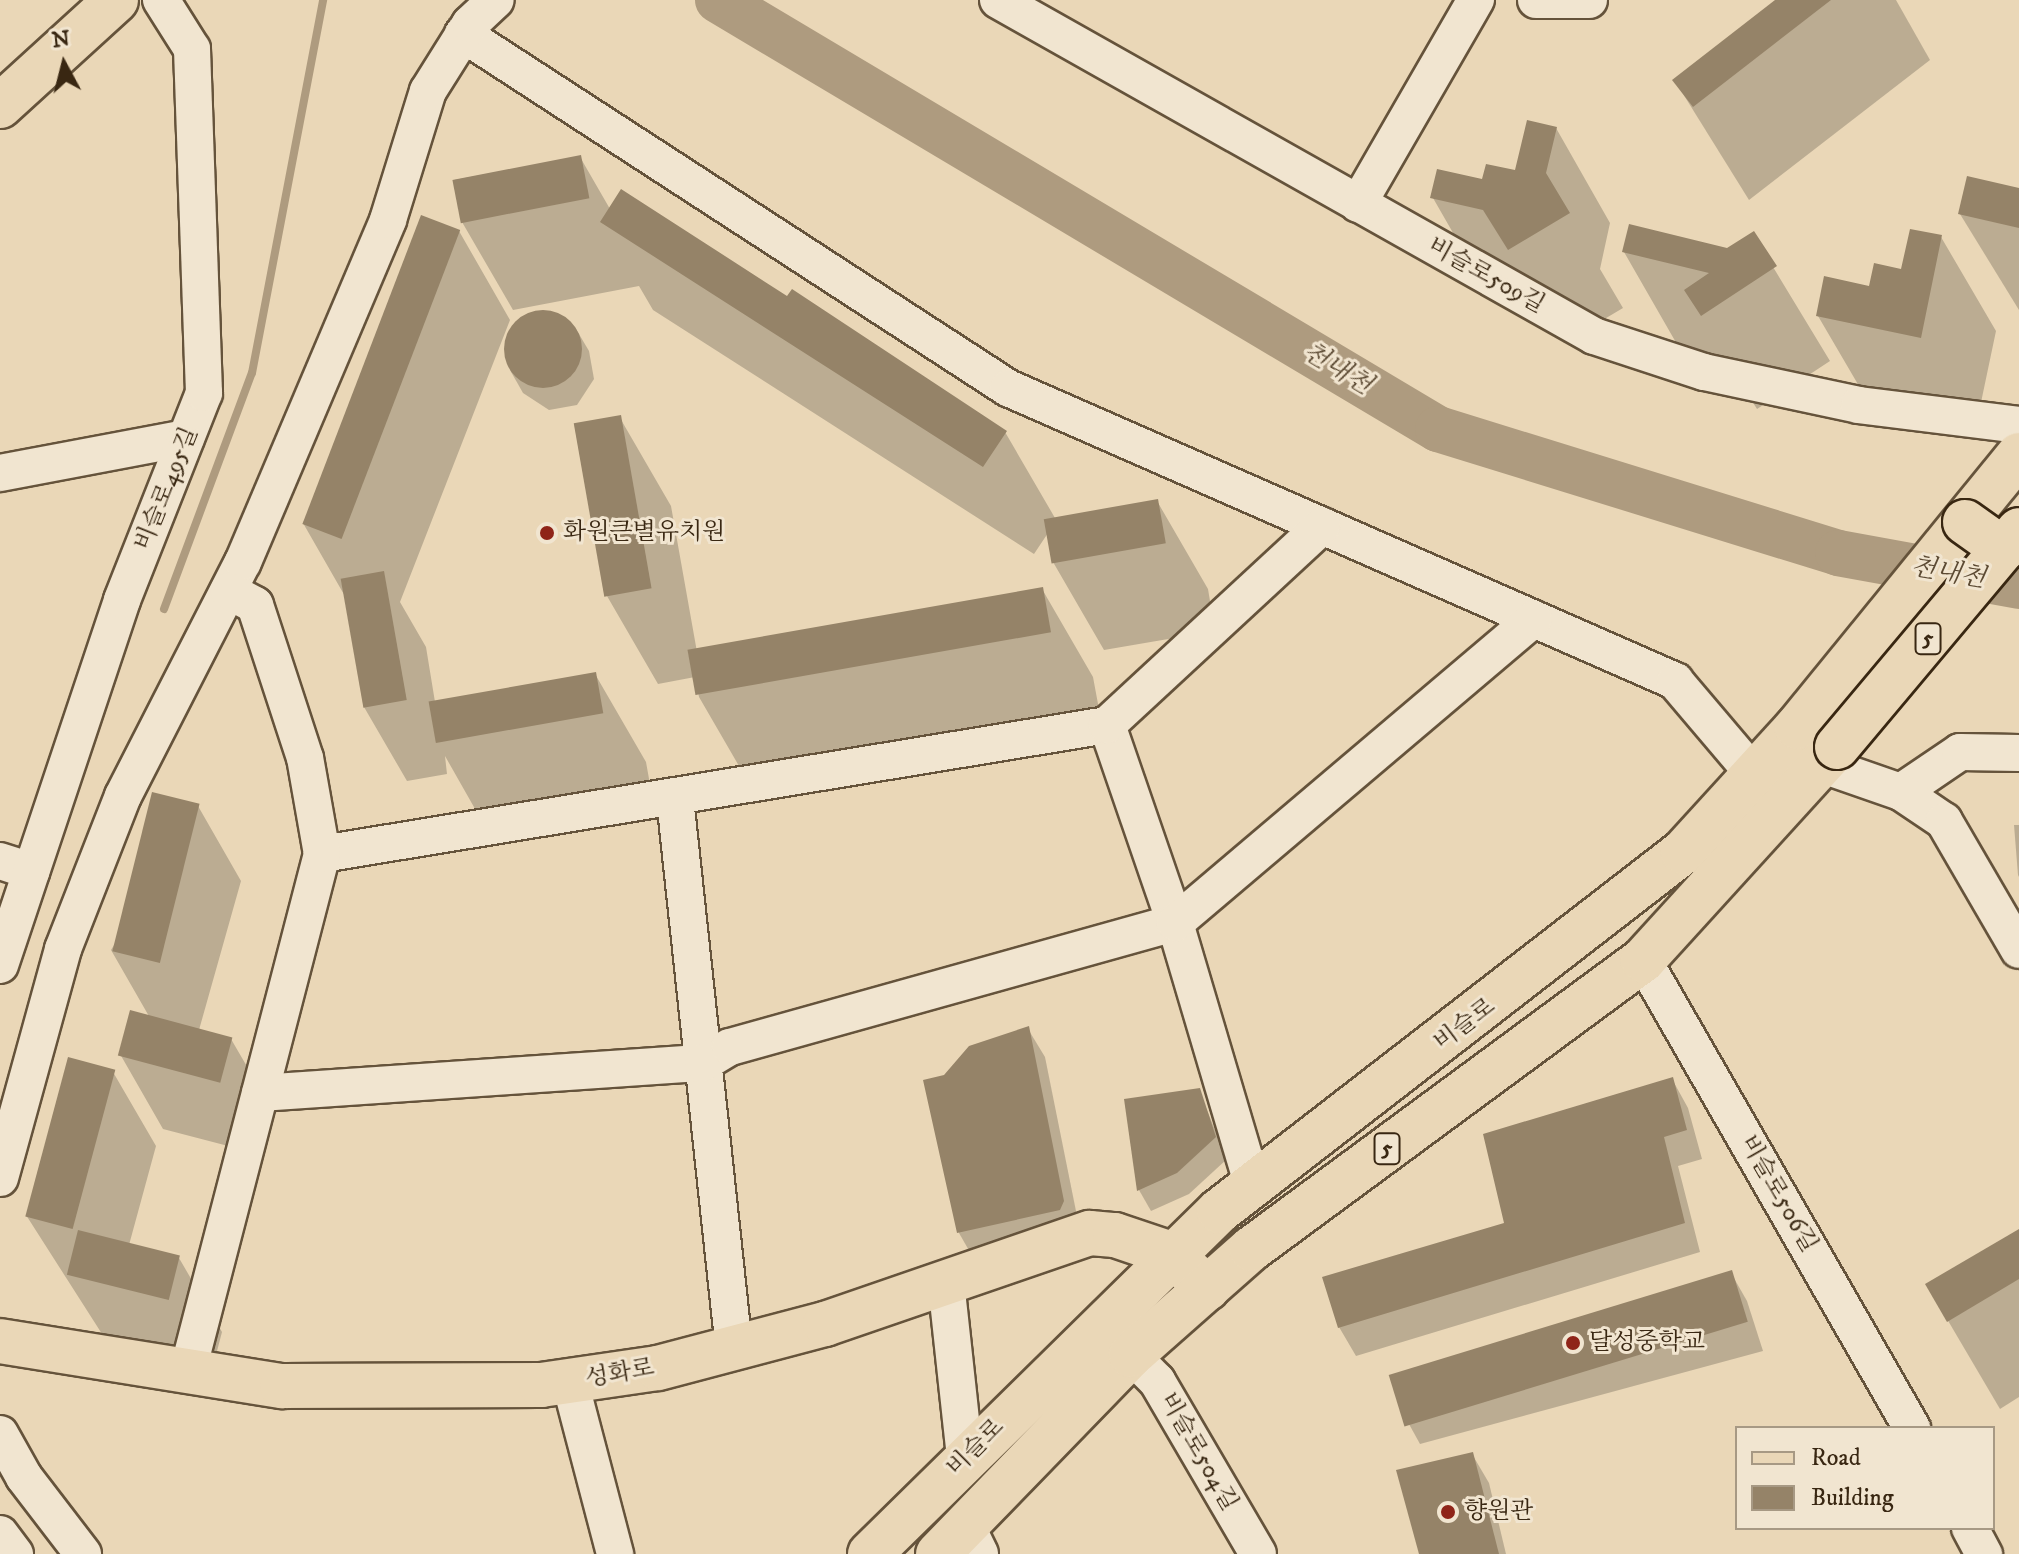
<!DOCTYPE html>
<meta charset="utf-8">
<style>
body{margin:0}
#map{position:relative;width:2019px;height:1554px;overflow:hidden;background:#ead7b7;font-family:"IM FELL DW Pica","Noto Serif KR",serif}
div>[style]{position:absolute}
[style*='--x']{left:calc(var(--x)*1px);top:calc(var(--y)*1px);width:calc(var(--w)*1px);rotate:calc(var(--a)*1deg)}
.shadow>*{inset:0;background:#0003}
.stream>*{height:8px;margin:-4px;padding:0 4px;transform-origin:4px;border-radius:4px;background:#ae9b7f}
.river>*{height:46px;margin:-23px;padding:0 23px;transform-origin:23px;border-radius:23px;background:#ae9b7f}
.building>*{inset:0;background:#958368;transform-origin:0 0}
.round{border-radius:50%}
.roads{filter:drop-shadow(2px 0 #65533b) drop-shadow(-2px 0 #65533b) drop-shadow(0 2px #65533b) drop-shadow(0 -2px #65533b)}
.minor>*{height:36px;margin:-18px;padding:0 18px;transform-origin:18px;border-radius:18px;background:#f1e5d0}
.major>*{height:44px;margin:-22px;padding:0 22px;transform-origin:22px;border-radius:22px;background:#ead7b7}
.bridges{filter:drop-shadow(2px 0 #392712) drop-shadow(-2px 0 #392712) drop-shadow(0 2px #392712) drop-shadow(0 -2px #392712)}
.major-bridge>*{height:44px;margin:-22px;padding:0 22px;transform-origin:22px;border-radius:22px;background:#ead7b7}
.dots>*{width:22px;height:22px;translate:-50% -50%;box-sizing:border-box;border:4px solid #f1e5d0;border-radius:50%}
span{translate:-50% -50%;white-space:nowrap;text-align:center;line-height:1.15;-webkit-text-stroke:6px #f1e5d0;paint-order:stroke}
.shield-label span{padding:2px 6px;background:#f1e5d0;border:2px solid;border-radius:6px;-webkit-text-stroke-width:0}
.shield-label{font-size:22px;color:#392712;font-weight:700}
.street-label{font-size:24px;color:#392712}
.poi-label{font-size:24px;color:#392712}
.left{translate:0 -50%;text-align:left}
.water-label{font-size:26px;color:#5c4a33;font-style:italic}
.legend{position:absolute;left:1735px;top:1426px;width:260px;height:104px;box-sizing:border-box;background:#f1e5d0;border:2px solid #a79984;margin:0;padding:10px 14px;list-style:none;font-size:24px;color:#392712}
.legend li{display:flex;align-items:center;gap:16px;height:40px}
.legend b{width:40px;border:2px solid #a79984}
.north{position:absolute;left:24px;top:24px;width:80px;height:80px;-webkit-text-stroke:6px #f1e5d0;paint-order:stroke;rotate:353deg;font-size:22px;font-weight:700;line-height:32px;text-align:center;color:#392712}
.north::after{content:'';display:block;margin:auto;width:28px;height:36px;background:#392712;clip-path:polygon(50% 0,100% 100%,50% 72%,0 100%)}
</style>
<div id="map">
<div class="shadow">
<div style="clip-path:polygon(1778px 0,1896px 0,1930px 60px,1749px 200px,1675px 81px)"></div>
<div style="clip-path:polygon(1556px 128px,1610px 223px,1600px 269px,1623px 308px,1564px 343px,1540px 304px,1487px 292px,1433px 198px,1517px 173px)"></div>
<div style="clip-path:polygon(580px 157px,610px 209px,787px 299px,1005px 432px,1055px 518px,1157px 501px,1208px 589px,1215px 631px,1104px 650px,1053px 562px,1048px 533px,1034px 554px,653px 310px,639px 286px,513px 310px,462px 222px,454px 180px)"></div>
<div style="clip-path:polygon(2019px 190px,2019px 310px,1960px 214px)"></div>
<div style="clip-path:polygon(459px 231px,510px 320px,400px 602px,426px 647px,435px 702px,595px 674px,646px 762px,653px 801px,487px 830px,445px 756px,447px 774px,407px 781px,364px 707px,346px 598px,303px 523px)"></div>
<div style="clip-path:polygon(1753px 234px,1830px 361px,1757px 409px,1725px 358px,1678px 346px,1624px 252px,1727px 251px)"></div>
<div style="clip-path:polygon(1941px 237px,1996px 331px,1975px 431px,1873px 410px,1818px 316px,1903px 271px)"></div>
<div style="clip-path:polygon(550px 312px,576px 329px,589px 351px,594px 379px,577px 405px,549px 410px,523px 393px,510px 370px,505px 342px,522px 317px)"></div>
<div style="clip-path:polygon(620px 418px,671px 506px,697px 652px,1042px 589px,1093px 677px,1101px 720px,750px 785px,699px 697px,695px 677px,658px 684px,607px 596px,576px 425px)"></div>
<div style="clip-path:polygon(198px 806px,241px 881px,199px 1030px,231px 1039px,274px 1113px,263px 1155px,163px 1129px,120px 1054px,150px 1018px,111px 950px)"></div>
<div style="clip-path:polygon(2014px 825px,2019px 825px,2019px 877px,2018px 875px)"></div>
<div style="clip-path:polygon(1028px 1029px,1045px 1057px,1080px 1231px,975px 1261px,959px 1233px,945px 1077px)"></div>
<div style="clip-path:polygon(113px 1072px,156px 1146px,129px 1245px,179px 1258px,222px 1332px,211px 1374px,111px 1348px,26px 1215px)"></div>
<div style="clip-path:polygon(1672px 1079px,1688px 1108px,1702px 1159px,1678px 1166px,1700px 1252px,1356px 1356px,1339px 1327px,1506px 1224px)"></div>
<div style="clip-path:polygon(1199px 1091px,1227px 1159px,1189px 1194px,1151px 1211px,1139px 1190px,1126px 1101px)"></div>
<div style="clip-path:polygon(2019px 1231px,2019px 1397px,2000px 1409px,1927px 1285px)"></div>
<div style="clip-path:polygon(1731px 1273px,1747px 1301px,1763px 1351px,1420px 1444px,1404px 1415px)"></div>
<div style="clip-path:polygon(1472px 1454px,1489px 1483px,1506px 1554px,1421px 1554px)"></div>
</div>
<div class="stream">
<div style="--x:164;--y:609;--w:252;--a:-69.6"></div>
<div style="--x:252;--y:373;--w:380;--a:-79.2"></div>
</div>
<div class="river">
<div style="--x:718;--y:0;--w:838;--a:30.79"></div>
<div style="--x:1438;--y:429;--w:419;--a:17.2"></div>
<div style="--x:1838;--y:553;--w:184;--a:10.3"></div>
</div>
<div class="building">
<div style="clip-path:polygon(1775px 0,1831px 0,1693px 107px,1672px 80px)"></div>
<div style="clip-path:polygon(1527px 120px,1557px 127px,1546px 173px,1570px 213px,1508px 250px,1483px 210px,1430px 198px,1437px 169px,1482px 179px,1486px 164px,1515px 170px)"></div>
<div style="left:581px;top:155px;width:44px;height:131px;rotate:79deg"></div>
<div style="clip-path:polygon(1967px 176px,2019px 188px,2019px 228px,1958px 214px)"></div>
<div style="clip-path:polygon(621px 189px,787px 296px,792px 289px,1007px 431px,983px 467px,600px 222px)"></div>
<div style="left:421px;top:215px;width:42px;height:331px;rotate:21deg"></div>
<div style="clip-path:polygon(1629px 224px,1727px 248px,1754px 231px,1777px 266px,1701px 316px,1684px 290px,1709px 273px,1622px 252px)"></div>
<div style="clip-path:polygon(1910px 229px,1942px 235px,1921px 338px,1816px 316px,1824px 276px,1869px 286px,1874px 263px,1901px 269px)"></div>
<div class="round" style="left:504px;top:310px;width:78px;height:78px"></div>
<div style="left:621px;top:415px;width:176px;height:48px;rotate:80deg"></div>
<div style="left:1158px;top:499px;width:45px;height:116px;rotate:80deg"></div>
<div style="left:384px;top:571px;width:131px;height:44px;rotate:80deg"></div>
<div style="left:1043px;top:587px;width:46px;height:361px;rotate:80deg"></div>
<div style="left:596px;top:672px;width:42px;height:170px;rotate:80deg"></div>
<div style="left:152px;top:792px;width:49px;height:164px;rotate:14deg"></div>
<div style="left:130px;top:1010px;width:106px;height:47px;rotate:15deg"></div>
<div style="clip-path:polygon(1029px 1026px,1064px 1201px,1060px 1210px,957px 1233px,923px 1080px,944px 1075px,969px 1046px)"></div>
<div style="left:68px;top:1057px;width:49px;height:165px;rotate:15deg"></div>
<div style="clip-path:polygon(1673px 1077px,1687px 1130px,1664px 1137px,1685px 1223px,1338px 1328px,1322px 1277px,1504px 1223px,1483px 1134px)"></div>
<div style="clip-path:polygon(1200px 1088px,1216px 1137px,1177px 1173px,1137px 1191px,1124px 1099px)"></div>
<div style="clip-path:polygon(2019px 1229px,2019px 1279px,1947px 1322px,1925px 1284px)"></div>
<div style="left:78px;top:1230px;width:105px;height:46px;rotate:14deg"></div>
<div style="left:1732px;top:1270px;width:54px;height:359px;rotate:73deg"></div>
<div style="clip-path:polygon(1473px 1452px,1499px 1554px,1419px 1554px,1396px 1470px)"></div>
</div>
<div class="roads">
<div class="minor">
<div style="--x:998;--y:0;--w:684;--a:29.41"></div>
<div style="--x:1594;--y:336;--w:116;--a:18.1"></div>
<div style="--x:1704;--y:372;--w:158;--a:12"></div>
<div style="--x:1859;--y:405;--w:161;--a:7.1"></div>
<div style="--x:1536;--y:0;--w:53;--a:0"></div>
<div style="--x:463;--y:34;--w:650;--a:33.01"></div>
<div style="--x:1008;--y:388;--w:729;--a:23.71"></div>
<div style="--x:1675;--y:681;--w:122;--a:49.7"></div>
<div style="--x:1358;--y:204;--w:236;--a:-60"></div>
<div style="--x:0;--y:473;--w:189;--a:-10.7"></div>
<div style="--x:1107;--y:725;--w:209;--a:71"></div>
<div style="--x:1175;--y:923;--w:271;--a:73.5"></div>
<div style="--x:1820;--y:764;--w:86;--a:19.1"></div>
<div style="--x:1901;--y:792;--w:71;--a:-34.1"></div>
<div style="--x:1960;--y:752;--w:59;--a:1"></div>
<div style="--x:1901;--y:792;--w:52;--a:34"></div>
<div style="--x:1944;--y:821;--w:149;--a:59.8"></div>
<div style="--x:675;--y:799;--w:552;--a:83.87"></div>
<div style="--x:322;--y:854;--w:796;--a:-9.33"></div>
<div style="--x:1107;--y:725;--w:293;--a:-42.8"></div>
<div style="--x:0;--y:861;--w:33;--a:18"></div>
<div style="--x:1643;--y:960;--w:540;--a:60.11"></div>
<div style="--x:0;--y:965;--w:385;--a:-71.5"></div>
<div style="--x:122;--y:600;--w:223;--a:-68.4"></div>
<div style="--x:204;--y:393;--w:344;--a:-92"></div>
<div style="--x:192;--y:49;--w:58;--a:-122.3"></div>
<div style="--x:260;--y:1093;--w:444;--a:-3.9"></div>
<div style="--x:703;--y:1063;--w:31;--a:-31"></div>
<div style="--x:730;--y:1047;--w:462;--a:-15.6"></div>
<div style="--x:1175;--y:923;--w:470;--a:-40.3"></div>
<div style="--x:0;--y:1178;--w:238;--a:-74.6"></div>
<div style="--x:63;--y:949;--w:164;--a:-68.6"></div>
<div style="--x:123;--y:796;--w:263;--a:-62.9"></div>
<div style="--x:243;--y:562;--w:371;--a:-67"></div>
<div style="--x:388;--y:220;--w:135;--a:-72.8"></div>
<div style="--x:428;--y:91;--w:79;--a:-57.9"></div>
<div style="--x:470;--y:24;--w:35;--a:-43"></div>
<div style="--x:946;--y:1282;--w:177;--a:83.8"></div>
<div style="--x:1131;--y:1355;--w:37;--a:45"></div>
<div style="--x:1157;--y:1381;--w:200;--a:59.7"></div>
<div style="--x:187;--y:1374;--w:537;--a:-75.45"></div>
<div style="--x:322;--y:854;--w:97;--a:-100"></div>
<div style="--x:305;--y:758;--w:161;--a:-108.1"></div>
<div style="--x:255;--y:605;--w:30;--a:-152"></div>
<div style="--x:570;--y:1382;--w:178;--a:75.3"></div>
<div style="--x:0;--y:1434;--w:49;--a:60.8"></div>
<div style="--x:24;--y:1477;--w:97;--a:52.5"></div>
<div style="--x:966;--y:1525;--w:32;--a:64"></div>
<div style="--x:1970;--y:1528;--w:30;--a:62"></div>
<div style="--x:0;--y:1534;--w:25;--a:53"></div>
</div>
<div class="major">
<div style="--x:0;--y:106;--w:157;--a:-42.4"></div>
<div style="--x:0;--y:1341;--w:286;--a:9.1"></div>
<div style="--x:282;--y:1386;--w:259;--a:-0.2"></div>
<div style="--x:541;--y:1385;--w:118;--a:-8.3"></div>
<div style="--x:658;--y:1368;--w:173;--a:-14.8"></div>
<div style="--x:825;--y:1324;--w:280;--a:-19"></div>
<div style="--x:1090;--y:1233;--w:25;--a:5"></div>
<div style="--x:1115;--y:1235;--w:59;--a:18.7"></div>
<div style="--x:1171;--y:1254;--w:50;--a:43.4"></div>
<div style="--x:870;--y:1554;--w:489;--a:-44.5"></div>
<div style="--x:1219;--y:1211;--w:587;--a:-37.73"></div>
<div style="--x:1683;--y:852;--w:169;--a:-47.6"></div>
<div style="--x:1797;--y:727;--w:351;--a:-50.8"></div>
<div style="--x:938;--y:1554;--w:277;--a:-45.9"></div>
<div style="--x:1131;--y:1355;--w:160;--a:-41.5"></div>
<div style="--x:1251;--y:1249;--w:487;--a:-36.4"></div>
<div style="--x:1643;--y:960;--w:288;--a:-47.7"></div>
</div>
</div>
<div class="bridges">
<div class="major-bridge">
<div style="--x:1965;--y:522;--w:47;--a:35.4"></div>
<div style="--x:1837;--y:747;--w:283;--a:-50"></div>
</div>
</div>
<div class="dots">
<div style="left:547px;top:533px;background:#8f2418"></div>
<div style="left:1573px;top:1343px;background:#8f2418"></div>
<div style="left:1448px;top:1512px;background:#8f2418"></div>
</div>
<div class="shield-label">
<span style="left:1928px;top:639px">5</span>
<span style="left:1387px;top:1149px">5</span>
</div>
<div class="street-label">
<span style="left:1486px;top:276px;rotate:29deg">비슬로509길</span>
<span style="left:167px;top:489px;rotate:-68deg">비슬로495길</span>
<span style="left:1465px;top:1025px;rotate:-37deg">비슬로</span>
<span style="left:1778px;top:1194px;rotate:60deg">비슬로506길</span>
<span style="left:620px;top:1374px;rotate:-10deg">성화로</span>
<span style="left:976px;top:1448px;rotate:-45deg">비슬로</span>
<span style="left:1198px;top:1452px;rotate:60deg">비슬로504길</span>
</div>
<div class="poi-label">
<span class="left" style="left:563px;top:533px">화원큰별유치원</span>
<span class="left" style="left:1589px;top:1343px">달성중학교</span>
<span class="left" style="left:1464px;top:1512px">향원관</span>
</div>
<div class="water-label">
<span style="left:1337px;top:369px;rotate:31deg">천내천</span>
<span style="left:1948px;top:573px;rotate:10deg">천내천</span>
</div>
<ul class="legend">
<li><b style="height:10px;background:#ead7b7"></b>Road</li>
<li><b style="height:22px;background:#958368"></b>Building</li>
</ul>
<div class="north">N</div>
</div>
